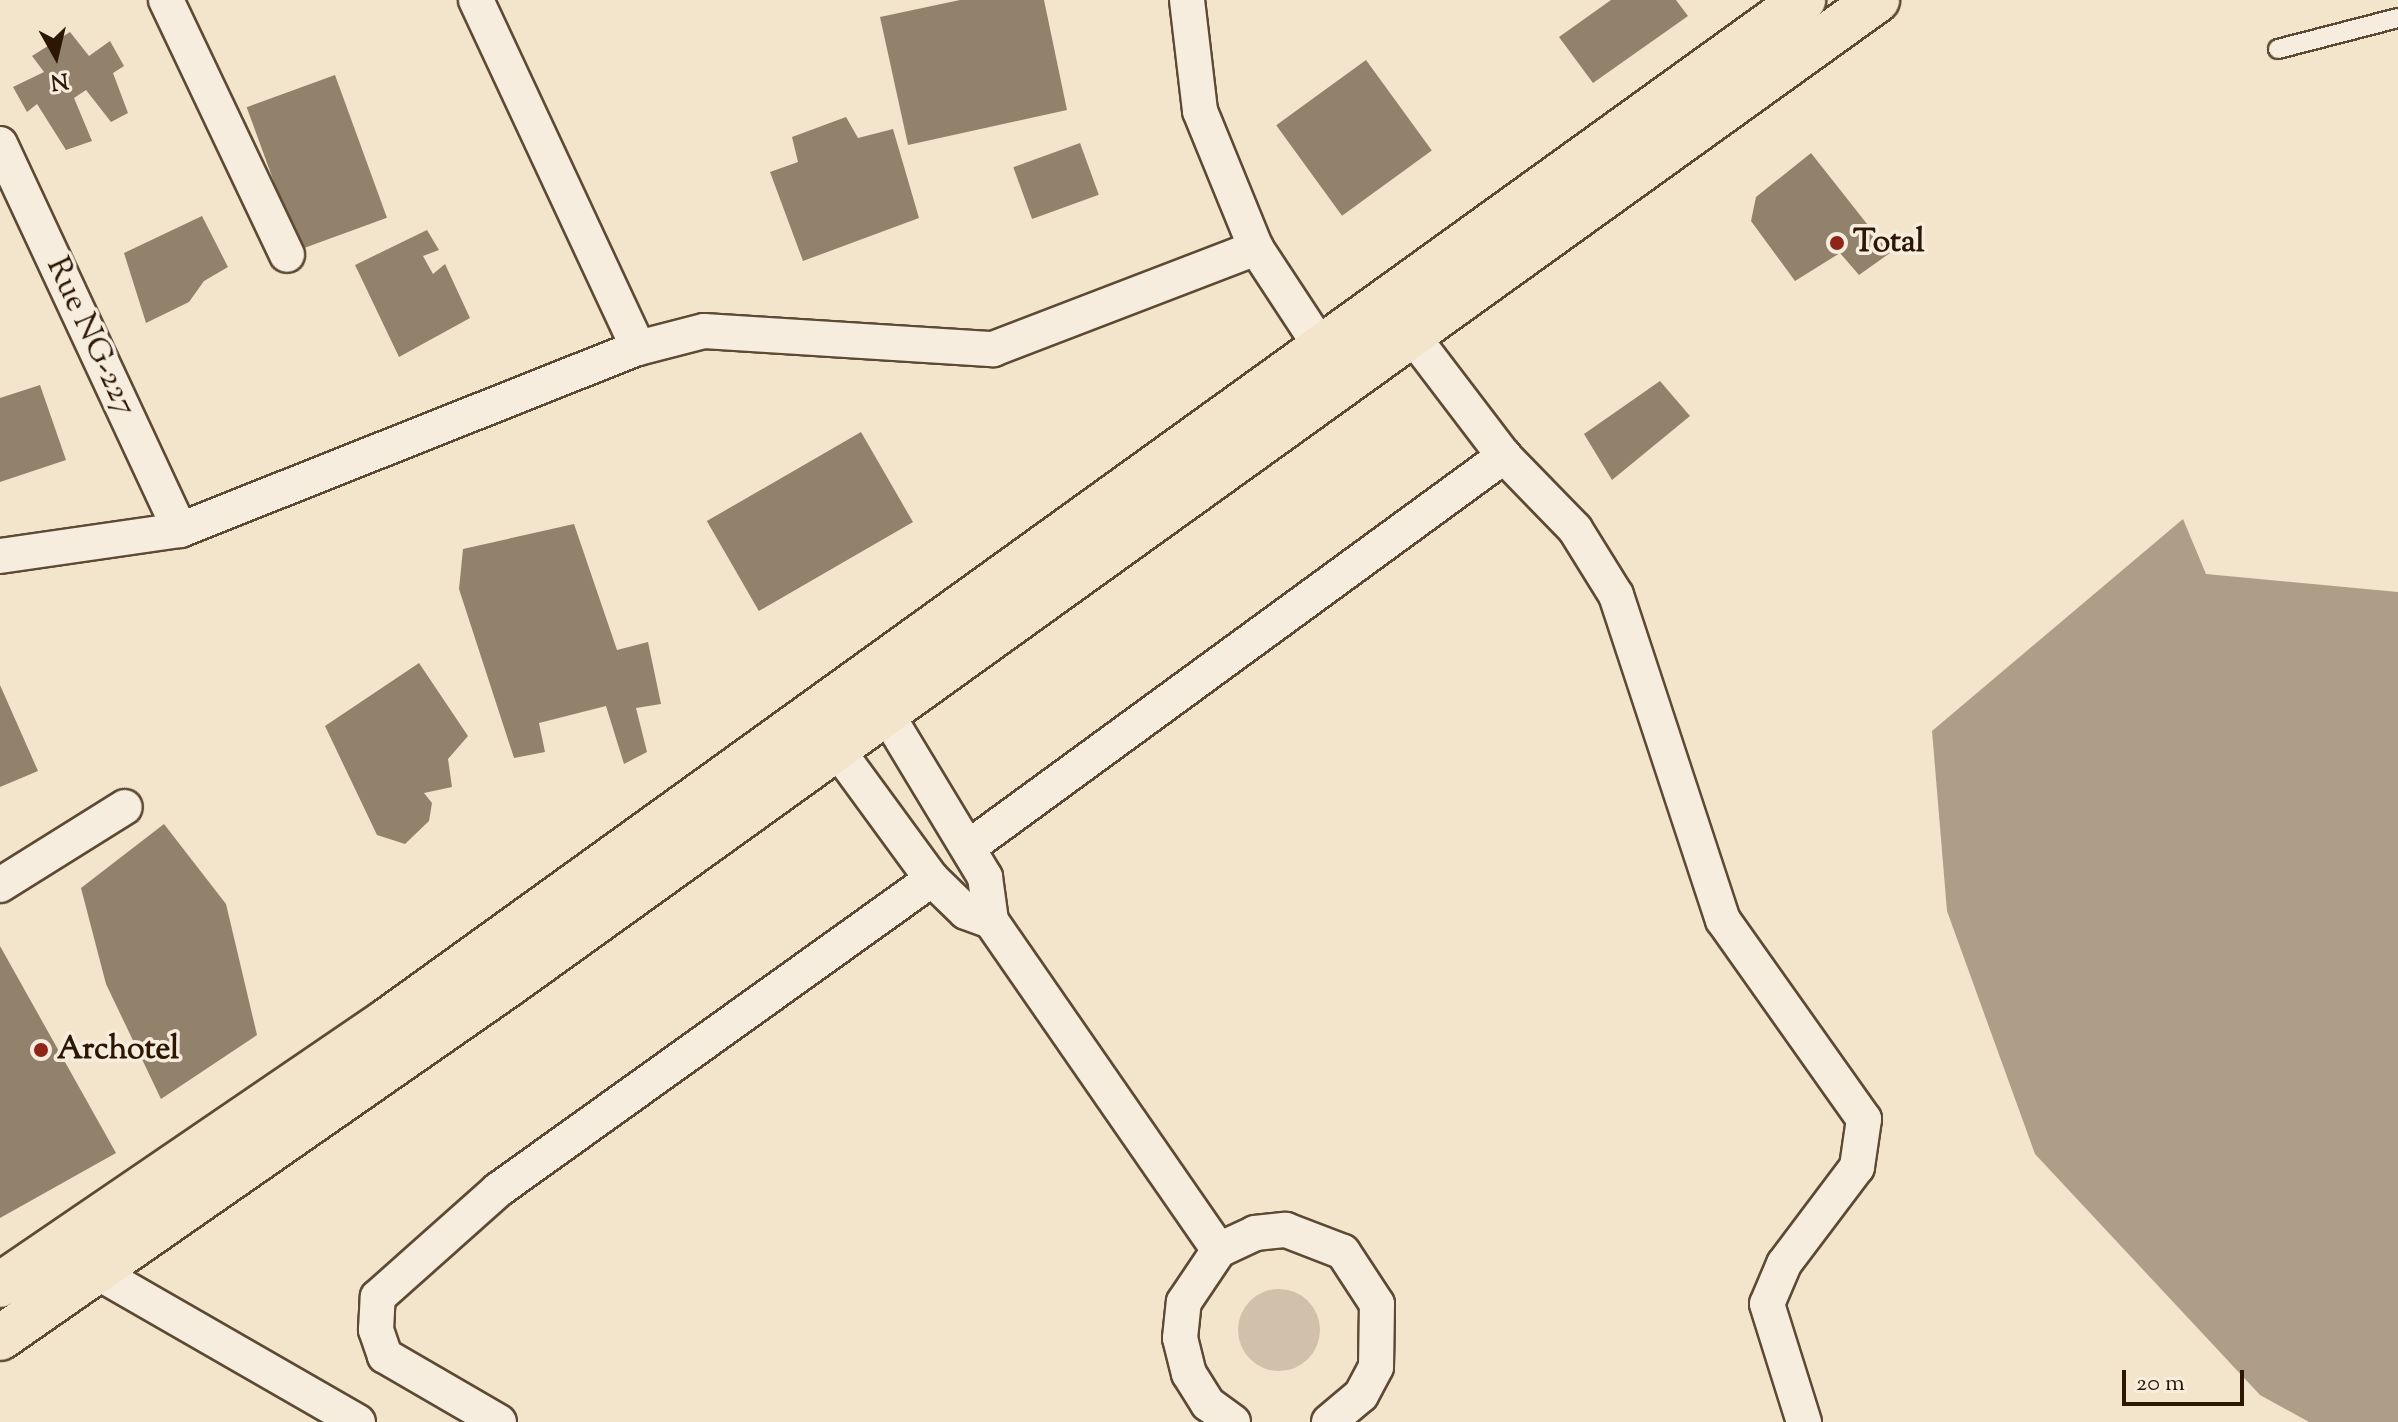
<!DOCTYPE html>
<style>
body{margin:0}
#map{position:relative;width:2398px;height:1422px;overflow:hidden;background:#f3e4cc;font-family:"Sorts Mill Goudy",serif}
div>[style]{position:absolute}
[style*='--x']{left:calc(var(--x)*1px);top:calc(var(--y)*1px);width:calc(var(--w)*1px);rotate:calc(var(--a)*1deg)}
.green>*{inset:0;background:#d1c1aa}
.round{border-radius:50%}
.water>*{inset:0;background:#af9e87}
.building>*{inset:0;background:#93826b;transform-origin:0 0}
.roads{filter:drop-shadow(2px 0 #5d4a34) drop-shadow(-2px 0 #5d4a34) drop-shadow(0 2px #5d4a34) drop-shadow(0 -2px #5d4a34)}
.lane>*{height:18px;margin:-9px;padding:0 9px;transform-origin:9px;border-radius:9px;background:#f7edde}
.street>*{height:34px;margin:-17px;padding:0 17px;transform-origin:17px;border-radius:17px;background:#f7edde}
.highway>*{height:44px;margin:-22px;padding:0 22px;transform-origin:22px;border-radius:22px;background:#f3e4cc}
.dots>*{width:22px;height:22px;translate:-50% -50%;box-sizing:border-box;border:4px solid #f7edde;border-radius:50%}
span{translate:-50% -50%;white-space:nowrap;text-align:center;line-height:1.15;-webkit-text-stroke:7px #f7edde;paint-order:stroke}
.poi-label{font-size:32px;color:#2b1702;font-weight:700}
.left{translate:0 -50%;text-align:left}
.street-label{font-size:32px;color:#2b1702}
.north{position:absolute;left:16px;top:16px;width:80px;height:80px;-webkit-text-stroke:6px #f7edde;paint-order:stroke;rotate:172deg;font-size:22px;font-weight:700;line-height:32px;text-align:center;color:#2b1702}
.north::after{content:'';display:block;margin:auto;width:28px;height:36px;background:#2b1702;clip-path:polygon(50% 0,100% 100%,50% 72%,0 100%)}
.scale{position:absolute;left:2122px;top:1370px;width:122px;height:36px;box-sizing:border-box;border:4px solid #2b1702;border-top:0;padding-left:10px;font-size:24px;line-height:28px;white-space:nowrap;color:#2b1702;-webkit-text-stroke:6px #f7edde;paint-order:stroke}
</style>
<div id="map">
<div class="green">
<div class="round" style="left:1238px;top:1289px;width:82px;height:82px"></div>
</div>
<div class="water">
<div style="clip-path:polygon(2183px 519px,2206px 574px,2398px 592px,2398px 1422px,2309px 1422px,2260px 1395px,2035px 1154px,1947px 911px,1932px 731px)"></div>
</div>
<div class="building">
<div style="clip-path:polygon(960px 0,1044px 0,1067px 110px,908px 145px,880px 17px)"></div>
<div style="clip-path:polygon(1611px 0,1676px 0,1688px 16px,1593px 83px,1559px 37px)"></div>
<div style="clip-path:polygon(70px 32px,89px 56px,110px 41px,124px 66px,113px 73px,128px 113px,111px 122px,86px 90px,74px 98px,92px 141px,66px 150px,37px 104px,27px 112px,13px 87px,44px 72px,32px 56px)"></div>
<div style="left:1366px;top:60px;width:112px;height:111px;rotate:54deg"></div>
<div style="left:335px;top:75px;width:152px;height:94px;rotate:70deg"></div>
<div style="clip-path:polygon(846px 117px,858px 138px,893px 129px,919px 218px,803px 261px,770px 172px,798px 162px,792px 137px)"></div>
<div style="left:1080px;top:143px;width:55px;height:71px;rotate:70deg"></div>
<div style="clip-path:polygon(1811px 153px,1890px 253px,1859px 275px,1840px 253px,1795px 281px,1751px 221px,1756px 197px)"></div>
<div style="clip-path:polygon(202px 216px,228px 267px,204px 281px,189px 302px,146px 323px,124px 253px)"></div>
<div style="clip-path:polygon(427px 230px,439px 250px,423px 256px,433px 274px,445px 264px,470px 318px,399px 357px,355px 265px)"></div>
<div style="clip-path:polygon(1660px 381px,1690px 416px,1612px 480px,1584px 434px)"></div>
<div style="clip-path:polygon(40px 385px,66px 460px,0 482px,0 398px)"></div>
<div style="left:861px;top:432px;width:104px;height:178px;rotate:60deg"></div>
<div style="clip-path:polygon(574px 524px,617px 650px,648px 642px,661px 704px,636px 708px,647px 752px,624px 764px,606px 706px,539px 723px,545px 752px,514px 758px,459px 589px,463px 549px)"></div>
<div style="clip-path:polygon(419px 663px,468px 736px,448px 759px,452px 787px,424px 793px,432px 803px,429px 821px,405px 844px,377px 835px,325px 726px)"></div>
<div style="clip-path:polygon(0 685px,38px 771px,0 787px)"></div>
<div style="clip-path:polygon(164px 824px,226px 904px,257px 1035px,161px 1099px,106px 984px,81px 888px)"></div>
<div style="clip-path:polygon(0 946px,116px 1153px,0 1218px)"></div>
</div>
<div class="roads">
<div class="lane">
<div style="--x:2278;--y:49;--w:124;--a:-14.5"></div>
</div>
<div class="street">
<div style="--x:166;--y:0;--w:282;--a:64.6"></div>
<div style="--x:476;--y:0;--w:384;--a:65"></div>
<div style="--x:1187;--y:0;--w:112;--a:83.3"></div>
<div style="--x:1200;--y:111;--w:148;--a:67.8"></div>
<div style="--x:1256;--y:248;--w:115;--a:56.7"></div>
<div style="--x:0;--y:144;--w:426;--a:65"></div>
<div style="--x:1411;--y:334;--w:153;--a:52.7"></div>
<div style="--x:0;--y:556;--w:182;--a:-8.2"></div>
<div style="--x:180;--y:530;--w:493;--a:-21.7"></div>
<div style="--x:638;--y:348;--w:68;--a:-14.4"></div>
<div style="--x:704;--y:331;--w:290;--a:3.6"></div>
<div style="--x:993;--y:349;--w:282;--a:-21"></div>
<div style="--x:886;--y:713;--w:192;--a:58.9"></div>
<div style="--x:985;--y:877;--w:44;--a:82.2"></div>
<div style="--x:836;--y:748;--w:162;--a:53.8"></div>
<div style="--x:932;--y:879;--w:47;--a:44.1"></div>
<div style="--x:966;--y:912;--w:27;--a:20"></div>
<div style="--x:991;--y:921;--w:400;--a:55.3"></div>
<div style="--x:969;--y:847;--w:663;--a:-36.16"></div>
<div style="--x:1504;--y:456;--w:102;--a:45.8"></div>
<div style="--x:1575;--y:529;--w:78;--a:58.2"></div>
<div style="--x:1616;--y:595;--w:342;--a:71.8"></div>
<div style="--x:1723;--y:920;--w:244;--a:54.7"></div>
<div style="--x:1864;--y:1119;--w:49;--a:98.3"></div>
<div style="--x:1857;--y:1167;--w:121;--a:127"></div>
<div style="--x:1784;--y:1264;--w:43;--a:113"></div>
<div style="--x:1767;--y:1304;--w:124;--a:72.6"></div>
<div style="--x:0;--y:885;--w:147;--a:-32"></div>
<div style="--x:97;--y:1272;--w:301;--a:29.9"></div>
<div style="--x:499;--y:1422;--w:132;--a:-149.9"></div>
<div style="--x:385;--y:1356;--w:28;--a:-109"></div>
<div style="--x:376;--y:1330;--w:33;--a:-87"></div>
<div style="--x:378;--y:1297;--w:161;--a:-41.7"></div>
<div style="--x:498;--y:1190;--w:534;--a:-35.62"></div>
<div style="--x:1233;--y:1422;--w:31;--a:-144"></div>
<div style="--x:1208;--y:1404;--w:36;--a:-122"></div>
<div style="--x:1189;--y:1374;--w:37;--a:-104"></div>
<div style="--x:1180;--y:1338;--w:36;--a:-84"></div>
<div style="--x:1184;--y:1302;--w:63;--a:-56.1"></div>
<div style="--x:1219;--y:1250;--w:40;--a:-25"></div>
<div style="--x:1255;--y:1233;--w:31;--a:-6"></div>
<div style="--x:1286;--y:1230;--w:61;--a:21.1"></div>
<div style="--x:1343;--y:1252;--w:62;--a:56.8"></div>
<div style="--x:1377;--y:1304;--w:63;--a:90.9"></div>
<div style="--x:1376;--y:1367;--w:32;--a:118"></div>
<div style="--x:1361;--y:1395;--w:42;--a:139.8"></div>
</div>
<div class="highway">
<div style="--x:0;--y:1285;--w:468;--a:-34.3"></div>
<div style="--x:387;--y:1021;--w:1746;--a:-35.79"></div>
<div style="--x:0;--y:1338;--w:621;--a:-34.84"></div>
<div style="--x:510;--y:983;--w:1684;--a:-35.72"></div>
</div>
</div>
<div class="dots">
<div style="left:1837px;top:243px;background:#8f2418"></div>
<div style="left:41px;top:1050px;background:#8f2418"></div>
</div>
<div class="poi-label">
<span class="left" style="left:1853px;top:243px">Total</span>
<span class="left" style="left:57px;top:1050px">Archotel</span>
</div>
<div class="street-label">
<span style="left:90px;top:337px;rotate:65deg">Rue NG-227</span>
</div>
<div class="north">N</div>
<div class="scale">20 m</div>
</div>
